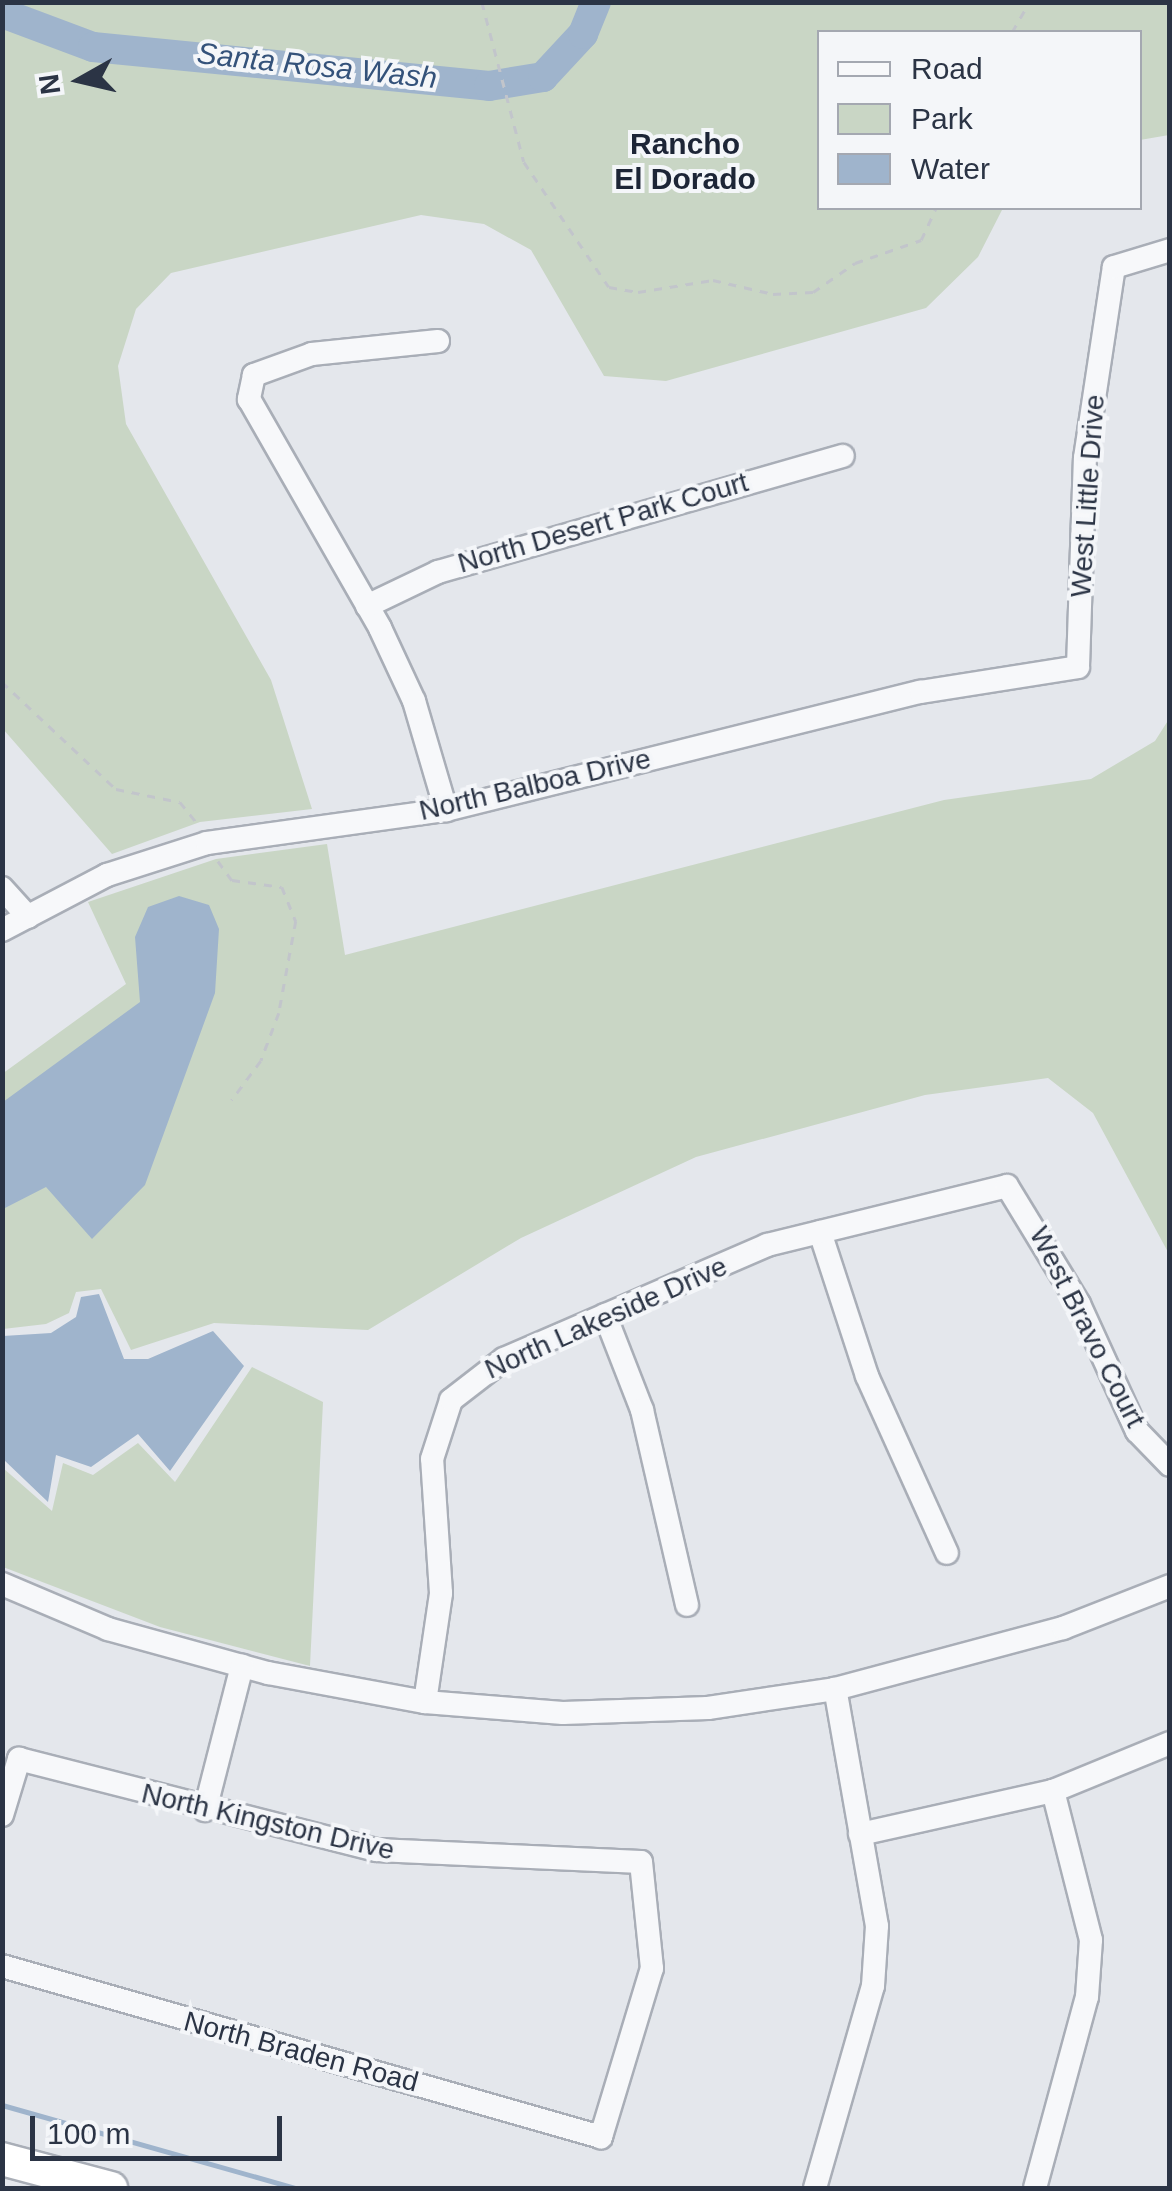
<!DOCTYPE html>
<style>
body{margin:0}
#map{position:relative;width:1172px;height:2191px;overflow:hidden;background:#e4e7ec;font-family:Arial,sans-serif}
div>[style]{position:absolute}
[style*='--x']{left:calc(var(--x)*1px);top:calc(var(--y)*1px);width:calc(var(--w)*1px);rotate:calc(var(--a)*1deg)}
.green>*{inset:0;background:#c9d6c5}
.water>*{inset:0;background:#9fb4cc}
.stream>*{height:5px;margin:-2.5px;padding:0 2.5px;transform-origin:2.5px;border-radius:2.5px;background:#9fb4cc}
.river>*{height:30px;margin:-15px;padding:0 15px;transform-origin:15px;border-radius:15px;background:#9fb4cc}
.path>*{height:2.5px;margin-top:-1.25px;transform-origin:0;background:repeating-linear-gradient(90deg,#c2c5cb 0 8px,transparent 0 16px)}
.roads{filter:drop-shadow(2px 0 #a9aeb7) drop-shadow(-2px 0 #a9aeb7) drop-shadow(0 2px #a9aeb7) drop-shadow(0 -2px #a9aeb7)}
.minor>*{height:22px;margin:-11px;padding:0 11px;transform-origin:11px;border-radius:11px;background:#f7f8fa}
.highway>*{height:32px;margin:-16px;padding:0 16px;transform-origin:16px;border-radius:16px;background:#fff}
span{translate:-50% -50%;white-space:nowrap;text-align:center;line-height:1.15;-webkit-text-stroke:8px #f4f6f9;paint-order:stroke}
.street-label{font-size:28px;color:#2b3445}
.water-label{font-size:30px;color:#34527a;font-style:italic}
.neighbourhood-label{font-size:30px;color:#1d2536;font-weight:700}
.frame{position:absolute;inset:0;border:5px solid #2b3445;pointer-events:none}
.legend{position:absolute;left:817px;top:30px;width:325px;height:180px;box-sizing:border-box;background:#f4f6f9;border:2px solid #a4a8b1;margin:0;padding:12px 18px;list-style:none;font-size:30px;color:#2b3445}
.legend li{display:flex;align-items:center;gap:20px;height:50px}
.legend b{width:50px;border:2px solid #a4a8b1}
.north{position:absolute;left:30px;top:30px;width:100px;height:100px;-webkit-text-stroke:8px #f4f6f9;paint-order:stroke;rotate:262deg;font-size:28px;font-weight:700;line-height:40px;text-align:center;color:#2b3445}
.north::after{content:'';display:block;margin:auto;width:35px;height:45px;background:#2b3445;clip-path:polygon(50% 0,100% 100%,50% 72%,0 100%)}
.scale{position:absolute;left:30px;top:2116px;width:252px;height:45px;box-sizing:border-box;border:5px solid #2b3445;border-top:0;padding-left:12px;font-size:30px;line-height:35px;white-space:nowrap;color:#2b3445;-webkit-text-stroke:8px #f4f6f9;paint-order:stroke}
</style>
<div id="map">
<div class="green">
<div style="clip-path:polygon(2px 3px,1169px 3px,1169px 135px,1140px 140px,1140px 32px,820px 32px,820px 208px,1003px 208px,978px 257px,926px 308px,666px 381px,604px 376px,531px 250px,484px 224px,421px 215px,171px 273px,136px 309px,118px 366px,126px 424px,271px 680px,312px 809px,200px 822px,112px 854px,3px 729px)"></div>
<div style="clip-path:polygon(1169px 719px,1169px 1254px,1093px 1113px,1048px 1078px,925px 1095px,696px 1157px,521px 1238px,368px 1330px,214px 1323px,131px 1350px,101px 1289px,76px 1292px,69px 1313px,46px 1324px,3px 1329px,2px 1074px,126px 984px,88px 902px,216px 859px,327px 844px,345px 955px,944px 800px,1091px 779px,1155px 741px)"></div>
<div style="clip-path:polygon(252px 1367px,323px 1402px,310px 1666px,160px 1627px,3px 1567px,3px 1468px,52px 1511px,63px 1463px,93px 1475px,138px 1443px,175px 1482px)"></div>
</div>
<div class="water">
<div style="clip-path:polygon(179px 896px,209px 905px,219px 929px,215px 993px,145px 1185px,92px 1239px,46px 1187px,3px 1209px,3px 1102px,140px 1002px,135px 937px,148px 907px)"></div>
<div style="clip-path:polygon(99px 1294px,124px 1359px,148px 1359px,213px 1331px,244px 1366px,170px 1471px,138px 1434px,91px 1467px,56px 1455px,48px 1502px,3px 1459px,3px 1336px,51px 1333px,76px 1317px,81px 1297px)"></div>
</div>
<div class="stream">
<div style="--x:2;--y:2105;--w:305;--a:15.8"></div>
</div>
<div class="river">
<div style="--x:2;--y:13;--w:97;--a:20.5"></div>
<div style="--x:93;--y:47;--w:398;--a:5.6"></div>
<div style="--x:489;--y:86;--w:55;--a:-9.5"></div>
<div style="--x:543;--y:77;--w:59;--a:-47.1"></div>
<div style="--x:583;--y:34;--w:35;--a:-68"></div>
</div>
<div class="path">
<div style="--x:482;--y:2;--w:165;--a:75.3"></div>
<div style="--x:524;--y:162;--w:151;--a:55.8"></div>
<div style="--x:609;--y:287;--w:29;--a:10"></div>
<div style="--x:638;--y:292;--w:76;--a:-9.1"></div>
<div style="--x:713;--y:280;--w:62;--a:13.1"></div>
<div style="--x:773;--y:294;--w:40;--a:-2.9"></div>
<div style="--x:813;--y:292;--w:51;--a:-34.6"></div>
<div style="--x:855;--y:263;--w:70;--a:-19.2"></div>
<div style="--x:921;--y:240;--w:35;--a:-65"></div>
<div style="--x:1012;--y:32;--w:34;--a:-60"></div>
<div style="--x:2;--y:682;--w:156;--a:43.2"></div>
<div style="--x:116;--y:789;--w:65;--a:11.5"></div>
<div style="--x:180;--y:802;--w:28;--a:51"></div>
<div style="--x:218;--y:861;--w:24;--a:54"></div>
<div style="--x:232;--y:880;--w:50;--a:8"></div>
<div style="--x:282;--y:887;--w:37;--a:68"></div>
<div style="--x:296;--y:921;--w:94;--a:100.5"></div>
<div style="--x:279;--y:1013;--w:51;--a:110.6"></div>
<div style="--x:261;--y:1061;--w:49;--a:126.6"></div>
</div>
<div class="roads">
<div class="minor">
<div style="--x:438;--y:341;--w:127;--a:174.1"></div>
<div style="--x:312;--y:354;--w:62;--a:160.1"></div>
<div style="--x:254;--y:375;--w:25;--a:102"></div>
<div style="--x:249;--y:399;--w:264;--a:60.2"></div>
<div style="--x:380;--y:628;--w:81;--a:65"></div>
<div style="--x:414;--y:701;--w:114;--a:73.6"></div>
<div style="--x:367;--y:606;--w:79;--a:-25.6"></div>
<div style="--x:438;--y:572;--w:421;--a:-16"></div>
<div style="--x:2;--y:888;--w:39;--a:48"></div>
<div style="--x:2;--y:930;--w:119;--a:-27.6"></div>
<div style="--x:107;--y:875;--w:105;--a:-17.7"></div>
<div style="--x:207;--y:843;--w:241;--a:-7.9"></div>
<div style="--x:446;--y:810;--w:489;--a:-14"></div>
<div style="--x:921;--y:692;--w:159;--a:-9"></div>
<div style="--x:1078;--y:667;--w:209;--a:-88.1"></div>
<div style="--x:1085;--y:458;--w:193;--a:-81.4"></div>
<div style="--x:1114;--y:267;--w:59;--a:-16.9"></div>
<div style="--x:820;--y:1232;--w:151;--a:71.9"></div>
<div style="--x:867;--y:1376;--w:194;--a:65.7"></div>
<div style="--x:605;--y:1315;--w:102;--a:68.7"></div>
<div style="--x:642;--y:1410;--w:200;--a:77"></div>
<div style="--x:2;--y:1584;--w:115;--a:23"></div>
<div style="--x:108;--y:1629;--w:166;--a:15.4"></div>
<div style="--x:268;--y:1673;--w:160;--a:10.5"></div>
<div style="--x:425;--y:1702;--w:138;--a:4.6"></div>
<div style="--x:563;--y:1713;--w:145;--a:-2"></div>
<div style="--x:708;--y:1708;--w:128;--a:-8.5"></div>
<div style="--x:835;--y:1689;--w:236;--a:-15"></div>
<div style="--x:1063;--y:1628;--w:115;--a:-21.4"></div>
<div style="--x:425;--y:1702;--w:110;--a:-81.6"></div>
<div style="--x:441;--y:1593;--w:134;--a:-93.8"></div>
<div style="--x:432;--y:1459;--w:62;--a:-72.1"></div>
<div style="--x:451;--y:1400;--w:67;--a:-37.7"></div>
<div style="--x:504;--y:1359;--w:287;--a:-23.4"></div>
<div style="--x:767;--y:1245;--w:247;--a:-13.8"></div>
<div style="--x:1007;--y:1186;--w:138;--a:58.6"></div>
<div style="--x:1079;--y:1304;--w:140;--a:65.5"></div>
<div style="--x:1137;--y:1431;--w:47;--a:45.9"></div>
<div style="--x:205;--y:1810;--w:149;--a:-75.6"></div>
<div style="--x:2;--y:1815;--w:59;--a:-73.1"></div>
<div style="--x:19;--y:1759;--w:369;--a:14.3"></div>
<div style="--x:377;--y:1850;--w:264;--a:2.6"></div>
<div style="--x:641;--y:1862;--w:107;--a:84.1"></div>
<div style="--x:652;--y:1968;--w:177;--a:106.8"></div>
<div style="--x:601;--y:2137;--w:623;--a:-164.07"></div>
<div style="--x:860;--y:1834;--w:198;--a:-12.6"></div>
<div style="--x:1053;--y:1791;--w:126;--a:-22.3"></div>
<div style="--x:815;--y:2188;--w:210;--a:-74"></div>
<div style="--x:873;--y:1986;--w:60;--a:-86.2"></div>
<div style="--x:877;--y:1926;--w:241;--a:-100"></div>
<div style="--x:1035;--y:2188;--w:198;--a:-74.8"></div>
<div style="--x:1087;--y:1997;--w:57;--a:-86"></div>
<div style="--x:1091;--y:1940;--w:154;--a:-104.3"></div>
</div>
<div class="highway">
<div style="--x:2;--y:2159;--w:113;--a:14.9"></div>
</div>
</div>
<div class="street-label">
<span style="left:1088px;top:496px;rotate:-86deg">West Little Drive</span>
<span style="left:603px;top:523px;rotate:-16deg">North Desert Park Court</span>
<span style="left:535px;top:785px;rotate:-13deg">North Balboa Drive</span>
<span style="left:606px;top:1318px;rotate:-24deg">North Lakeside Drive</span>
<span style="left:1087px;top:1327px;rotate:63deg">West Bravo Court</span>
<span style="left:268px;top:1822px;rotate:13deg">North Kingston Drive</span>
<span style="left:301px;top:2052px;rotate:15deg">North Braden Road</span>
</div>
<div class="water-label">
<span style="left:317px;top:66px;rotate:6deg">Santa Rosa Wash</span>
</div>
<div class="neighbourhood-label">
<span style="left:685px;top:161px">Rancho<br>El Dorado</span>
</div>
<div class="frame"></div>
<ul class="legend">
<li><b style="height:12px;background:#f7f8fa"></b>Road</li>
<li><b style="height:28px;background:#c9d6c5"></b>Park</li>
<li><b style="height:28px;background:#9fb4cc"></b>Water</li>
</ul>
<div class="north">N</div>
<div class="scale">100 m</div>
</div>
